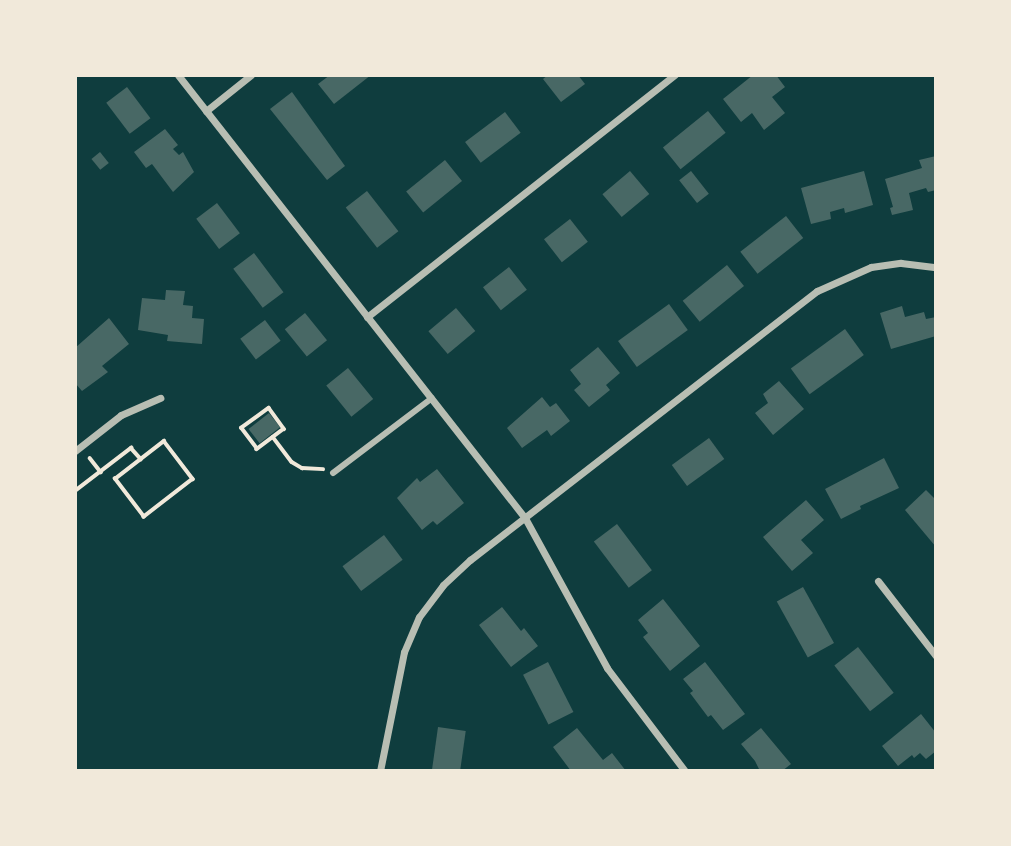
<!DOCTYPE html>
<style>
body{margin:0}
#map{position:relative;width:1011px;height:846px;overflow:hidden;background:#0f3d3e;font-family:"Open Sans",sans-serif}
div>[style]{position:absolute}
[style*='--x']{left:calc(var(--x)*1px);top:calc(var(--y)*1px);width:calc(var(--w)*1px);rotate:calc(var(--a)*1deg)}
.building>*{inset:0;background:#486865;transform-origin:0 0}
.path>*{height:3.5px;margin:-1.75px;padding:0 1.75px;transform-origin:1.75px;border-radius:1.75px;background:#f1e9da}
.pedestrian>*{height:6px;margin:-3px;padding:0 3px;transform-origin:3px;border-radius:3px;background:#b8beb3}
.minor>*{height:7px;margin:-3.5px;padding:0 3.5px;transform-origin:3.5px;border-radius:3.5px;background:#b8beb3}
span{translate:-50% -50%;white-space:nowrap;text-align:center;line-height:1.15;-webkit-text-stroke:5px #f1e9da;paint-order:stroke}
.frame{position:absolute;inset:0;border:77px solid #f1e9da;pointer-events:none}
</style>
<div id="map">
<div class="building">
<div style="clip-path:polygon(330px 75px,371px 75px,334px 104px,318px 84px)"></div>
<div style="clip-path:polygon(548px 75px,578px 75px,585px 84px,561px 102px,543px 79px)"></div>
<div style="clip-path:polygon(753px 75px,776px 75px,785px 87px,772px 97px,785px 113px,764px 130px,752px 113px,741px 122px,723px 99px)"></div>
<div style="left:127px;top:87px;width:39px;height:26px;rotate:53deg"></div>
<div style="clip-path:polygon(292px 92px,345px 166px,327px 180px,270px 109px)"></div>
<div style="left:708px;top:111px;width:28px;height:58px;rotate:51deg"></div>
<div style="left:505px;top:112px;width:26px;height:50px;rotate:53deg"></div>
<div style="clip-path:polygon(165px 129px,178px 145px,173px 149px,179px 155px,183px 152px,194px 172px,173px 192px,152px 164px,146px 168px,134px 152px)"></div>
<div style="left:100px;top:152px;width:14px;height:11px;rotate:51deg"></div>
<div style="clip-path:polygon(936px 156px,936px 190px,928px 192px,926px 188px,909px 193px,913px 210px,892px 215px,890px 208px,893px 207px,885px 179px,922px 168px,919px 160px)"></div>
<div style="left:445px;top:160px;width:27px;height:50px;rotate:51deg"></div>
<div style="left:630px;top:171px;width:30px;height:36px;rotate:50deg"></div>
<div style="left:691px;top:171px;width:29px;height:15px;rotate:52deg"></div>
<div style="clip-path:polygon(864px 171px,873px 205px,845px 213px,844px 208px,830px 212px,831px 219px,811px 224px,801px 188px)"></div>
<div style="left:367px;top:191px;width:51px;height:27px;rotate:52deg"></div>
<div style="left:217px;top:203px;width:38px;height:26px;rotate:53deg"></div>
<div style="left:786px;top:216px;width:28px;height:58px;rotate:52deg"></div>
<div style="left:570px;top:219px;width:29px;height:33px;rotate:52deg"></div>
<div style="left:254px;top:253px;width:49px;height:26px;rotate:53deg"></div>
<div style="left:727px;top:265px;width:27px;height:57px;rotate:51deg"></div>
<div style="left:509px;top:267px;width:29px;height:33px;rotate:52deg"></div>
<div style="clip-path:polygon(166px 290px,185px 291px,183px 305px,193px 306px,192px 318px,204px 319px,202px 344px,167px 341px,168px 335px,138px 330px,142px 298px,165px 300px)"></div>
<div style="left:669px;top:304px;width:32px;height:63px;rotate:54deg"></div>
<div style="clip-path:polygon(902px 306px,905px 317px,924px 312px,926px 319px,936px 317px,936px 336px,891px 349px,880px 313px)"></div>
<div style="left:456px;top:308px;width:30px;height:36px;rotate:50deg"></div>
<div style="left:305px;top:313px;width:35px;height:26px;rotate:51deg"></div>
<div style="clip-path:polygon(109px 318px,129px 344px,102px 366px,108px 372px,82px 391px,75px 383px,75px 348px)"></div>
<div style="left:265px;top:320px;width:26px;height:31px;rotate:53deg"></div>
<div style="left:845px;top:329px;width:32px;height:67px;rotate:54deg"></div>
<div style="clip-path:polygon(598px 347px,620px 373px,606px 385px,610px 390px,589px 407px,574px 390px,581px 384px,570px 370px)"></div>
<div style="left:348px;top:368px;width:40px;height:28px;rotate:51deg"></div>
<div style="clip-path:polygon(779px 381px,804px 409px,773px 435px,755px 413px,768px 403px,763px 394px)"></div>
<div style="clip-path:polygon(542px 397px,550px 407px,556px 403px,570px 421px,551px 436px,547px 430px,522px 448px,507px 428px)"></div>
<div style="left:269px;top:413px;width:18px;height:26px;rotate:52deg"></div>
<div style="left:709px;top:438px;width:26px;height:46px;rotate:54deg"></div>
<div style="clip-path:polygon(884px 458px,899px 488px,860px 506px,861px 509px,841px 519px,825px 489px)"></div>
<div style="clip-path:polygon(437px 469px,464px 503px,437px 525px,433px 521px,422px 530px,397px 498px,417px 478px,420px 482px)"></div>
<div style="clip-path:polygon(926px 490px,936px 500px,936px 547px,905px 510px)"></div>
<div style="clip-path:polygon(806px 500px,824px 520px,801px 540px,813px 553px,792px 571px,763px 537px)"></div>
<div style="left:617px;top:524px;width:58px;height:29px;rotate:53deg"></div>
<div style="left:384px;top:535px;width:31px;height:52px;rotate:53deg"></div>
<div style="left:803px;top:587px;width:64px;height:30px;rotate:61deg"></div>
<div style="clip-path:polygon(663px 599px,700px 646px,670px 671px,643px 637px,648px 633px,638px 620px)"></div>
<div style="clip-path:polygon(502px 607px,521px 631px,524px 628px,538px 646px,511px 667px,479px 625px)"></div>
<div style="left:858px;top:647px;width:58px;height:30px;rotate:52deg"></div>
<div style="left:548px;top:662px;width:56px;height:28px;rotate:63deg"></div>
<div style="clip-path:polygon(705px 662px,745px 714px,723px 730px,711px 715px,708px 717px,690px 693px,693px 691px,683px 679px)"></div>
<div style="clip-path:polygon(921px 714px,936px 733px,936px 751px,926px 759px,920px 753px,914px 758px,912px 755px,898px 766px,882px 746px)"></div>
<div style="left:438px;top:727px;width:28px;height:45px;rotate:8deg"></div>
<div style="clip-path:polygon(577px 728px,603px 760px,612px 753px,626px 771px,571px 771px,553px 747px)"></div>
<div style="clip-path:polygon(761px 728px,791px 764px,782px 771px,757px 771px,759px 769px,755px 761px,741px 744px)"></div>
</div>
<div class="path">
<div style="--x:269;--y:408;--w:26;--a:54"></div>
<div style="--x:284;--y:429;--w:34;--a:143"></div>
<div style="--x:257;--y:449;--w:26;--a:-127"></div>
<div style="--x:241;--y:428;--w:34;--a:-36"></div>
<div style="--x:273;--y:437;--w:31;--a:53"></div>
<div style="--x:292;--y:462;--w:12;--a:31"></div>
<div style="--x:302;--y:468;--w:21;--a:3"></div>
<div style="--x:164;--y:441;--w:48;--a:52.7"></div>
<div style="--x:193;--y:479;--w:62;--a:142.2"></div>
<div style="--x:144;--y:517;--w:48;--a:-127.3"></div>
<div style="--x:115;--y:479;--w:62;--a:-37.8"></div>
<div style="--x:90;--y:458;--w:18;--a:52"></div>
<div style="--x:75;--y:491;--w:71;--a:-37.5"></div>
<div style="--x:131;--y:448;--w:15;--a:48"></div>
</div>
<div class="pedestrian">
<div style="--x:333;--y:473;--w:124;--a:-37.1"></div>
</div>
<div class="minor">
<div style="--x:178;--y:75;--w:563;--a:51.93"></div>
<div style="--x:525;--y:518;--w:171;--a:61.3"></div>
<div style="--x:607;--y:668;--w:129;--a:52.9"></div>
<div style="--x:206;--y:111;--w:58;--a:-38.7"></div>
<div style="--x:367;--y:317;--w:392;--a:-38.2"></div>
<div style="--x:75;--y:451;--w:58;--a:-38"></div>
<div style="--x:121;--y:415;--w:43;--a:-23.6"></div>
<div style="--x:878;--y:581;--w:95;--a:52.3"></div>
<div style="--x:380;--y:771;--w:121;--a:-78.6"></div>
<div style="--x:404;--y:652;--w:38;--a:-67"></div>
<div style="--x:419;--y:617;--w:40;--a:-53"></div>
<div style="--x:443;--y:585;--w:37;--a:-43"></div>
<div style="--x:470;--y:560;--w:439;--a:-37.8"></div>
<div style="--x:817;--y:291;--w:59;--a:-24"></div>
<div style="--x:871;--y:267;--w:30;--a:-8"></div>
<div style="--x:901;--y:263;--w:35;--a:7"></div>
</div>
<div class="frame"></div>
</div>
